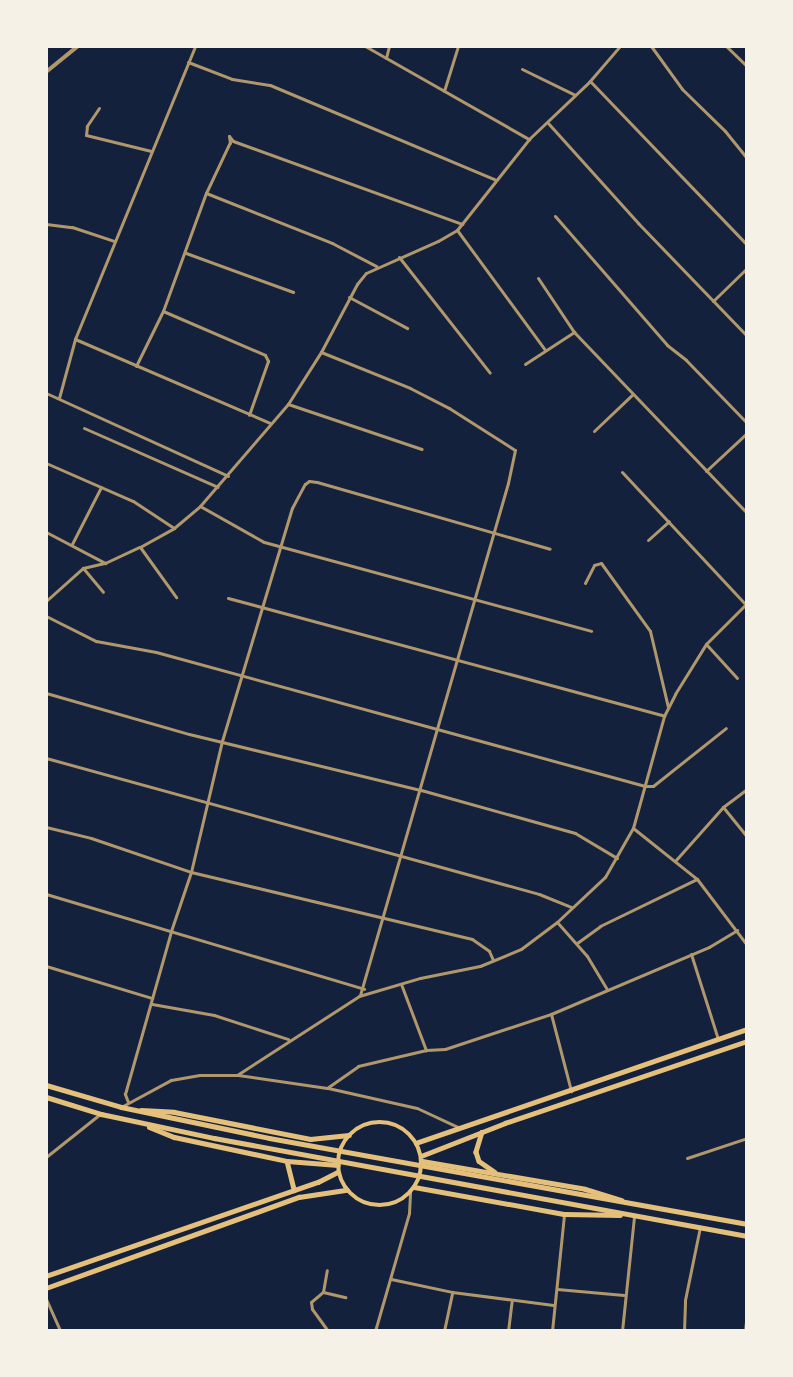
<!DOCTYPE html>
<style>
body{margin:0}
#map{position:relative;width:793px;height:1377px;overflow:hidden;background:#14213d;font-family:"IBM Plex Sans",sans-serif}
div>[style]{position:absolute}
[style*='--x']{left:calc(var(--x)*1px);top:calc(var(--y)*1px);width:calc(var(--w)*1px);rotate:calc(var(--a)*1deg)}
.minor>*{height:3px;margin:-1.5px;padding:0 1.5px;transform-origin:1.5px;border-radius:1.5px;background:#b1986c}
.tertiary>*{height:4px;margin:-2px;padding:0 2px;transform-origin:2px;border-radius:2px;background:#b1986c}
.secondary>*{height:4.5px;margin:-2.25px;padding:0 2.25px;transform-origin:2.25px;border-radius:2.25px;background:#e5c07b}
.primary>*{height:4.5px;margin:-2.25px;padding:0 2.25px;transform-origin:2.25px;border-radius:2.25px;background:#e5c07b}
.primary>.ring{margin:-2.25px;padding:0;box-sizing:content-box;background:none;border:4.5px solid #e5c07b;border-radius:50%}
.trunk>*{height:5px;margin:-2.5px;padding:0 2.5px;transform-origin:2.5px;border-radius:2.5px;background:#e5c07b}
span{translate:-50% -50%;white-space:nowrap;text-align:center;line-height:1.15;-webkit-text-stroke:4.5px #f6f1e7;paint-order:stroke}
.frame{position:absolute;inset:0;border:48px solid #f6f1e7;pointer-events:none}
</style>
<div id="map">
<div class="minor">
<div style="--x:365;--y:46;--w:189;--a:29.6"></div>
<div style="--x:651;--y:46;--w:53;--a:54.2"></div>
<div style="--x:682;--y:89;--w:60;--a:44.3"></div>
<div style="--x:725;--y:131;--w:35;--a:51"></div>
<div style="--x:726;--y:46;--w:29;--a:44"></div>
<div style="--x:386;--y:58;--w:12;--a:-76"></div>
<div style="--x:188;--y:62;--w:47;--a:21.1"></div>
<div style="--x:232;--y:79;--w:38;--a:9"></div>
<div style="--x:270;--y:85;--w:245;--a:22.8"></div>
<div style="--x:522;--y:69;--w:59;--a:26.1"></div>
<div style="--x:590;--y:81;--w:227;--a:46.2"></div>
<div style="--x:444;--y:91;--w:47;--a:-72.7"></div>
<div style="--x:99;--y:108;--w:22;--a:124"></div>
<div style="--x:87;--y:126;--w:9;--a:96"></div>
<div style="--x:86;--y:135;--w:67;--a:13.8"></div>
<div style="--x:548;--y:123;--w:135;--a:48"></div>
<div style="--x:638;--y:223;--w:157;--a:46"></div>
<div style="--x:230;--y:143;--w:7;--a:-98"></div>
<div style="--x:229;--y:136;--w:6;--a:51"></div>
<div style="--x:233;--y:141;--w:244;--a:19.9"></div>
<div style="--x:206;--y:193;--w:136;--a:21.6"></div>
<div style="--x:332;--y:243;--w:50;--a:27.6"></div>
<div style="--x:555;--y:216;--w:171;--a:49"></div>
<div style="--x:667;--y:345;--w:24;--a:38"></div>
<div style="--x:686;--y:360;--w:88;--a:45.9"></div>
<div style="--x:46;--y:224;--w:26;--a:7"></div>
<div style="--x:72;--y:227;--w:44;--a:18.4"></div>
<div style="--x:457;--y:230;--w:149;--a:53.7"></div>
<div style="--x:186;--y:253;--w:114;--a:20"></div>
<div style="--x:399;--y:257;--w:147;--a:51.9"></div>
<div style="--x:538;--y:278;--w:65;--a:56.3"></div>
<div style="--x:574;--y:332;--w:250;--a:46.3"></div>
<div style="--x:349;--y:297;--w:66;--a:28.1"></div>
<div style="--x:713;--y:301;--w:47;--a:-44.1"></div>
<div style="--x:163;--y:311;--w:111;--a:23.3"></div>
<div style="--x:265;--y:355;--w:7;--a:63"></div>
<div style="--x:268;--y:361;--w:57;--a:109.4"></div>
<div style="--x:75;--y:339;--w:212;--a:23.3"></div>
<div style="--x:321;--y:352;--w:96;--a:22"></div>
<div style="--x:410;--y:388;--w:44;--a:27.1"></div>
<div style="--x:449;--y:408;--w:78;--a:32.5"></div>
<div style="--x:515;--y:450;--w:34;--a:102"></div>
<div style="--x:508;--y:483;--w:533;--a:106.12"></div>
<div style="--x:525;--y:364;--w:59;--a:-33.1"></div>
<div style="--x:136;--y:366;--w:61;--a:-63.9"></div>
<div style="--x:163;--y:311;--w:126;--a:-70"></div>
<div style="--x:206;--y:193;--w:56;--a:-64.8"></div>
<div style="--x:46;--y:393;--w:200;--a:24.5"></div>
<div style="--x:59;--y:398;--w:61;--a:-74.8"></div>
<div style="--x:75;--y:339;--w:317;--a:-67.7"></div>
<div style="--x:288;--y:404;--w:141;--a:18.6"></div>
<div style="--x:84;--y:428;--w:146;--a:23.8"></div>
<div style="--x:594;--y:431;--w:52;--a:-43.5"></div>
<div style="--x:46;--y:463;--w:95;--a:23.6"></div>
<div style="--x:133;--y:501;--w:49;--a:33.4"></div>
<div style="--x:706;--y:471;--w:56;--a:-42.8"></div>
<div style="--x:622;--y:472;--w:183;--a:47"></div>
<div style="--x:200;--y:506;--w:73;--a:29.4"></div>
<div style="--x:264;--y:542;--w:339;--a:15.2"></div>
<div style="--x:46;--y:532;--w:67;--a:27.7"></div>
<div style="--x:648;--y:540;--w:28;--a:-42"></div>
<div style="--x:72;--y:544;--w:64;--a:-63"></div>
<div style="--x:140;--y:547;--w:62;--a:54.2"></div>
<div style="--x:83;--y:568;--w:31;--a:50"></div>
<div style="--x:585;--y:583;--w:20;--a:-63"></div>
<div style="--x:594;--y:565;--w:7;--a:-16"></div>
<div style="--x:601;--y:563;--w:84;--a:54.2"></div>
<div style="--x:650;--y:631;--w:78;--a:76.7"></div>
<div style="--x:228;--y:598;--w:452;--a:15.1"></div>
<div style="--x:46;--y:601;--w:50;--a:-41.7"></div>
<div style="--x:83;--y:568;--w:23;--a:-13"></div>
<div style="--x:105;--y:563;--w:38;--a:-25"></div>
<div style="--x:140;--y:547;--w:39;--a:-29"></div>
<div style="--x:174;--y:528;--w:34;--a:-40"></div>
<div style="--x:200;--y:506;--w:135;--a:-49.2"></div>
<div style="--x:288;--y:404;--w:62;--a:-57.6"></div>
<div style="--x:321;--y:352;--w:77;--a:-62.1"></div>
<div style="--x:357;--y:284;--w:14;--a:-51"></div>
<div style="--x:366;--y:273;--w:79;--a:-24"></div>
<div style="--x:438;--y:241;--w:22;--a:-30"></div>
<div style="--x:457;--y:230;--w:116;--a:-51.6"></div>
<div style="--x:529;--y:139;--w:83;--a:-43.5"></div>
<div style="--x:589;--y:82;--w:48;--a:-49.3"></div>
<div style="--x:46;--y:616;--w:56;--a:26.6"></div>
<div style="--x:96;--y:641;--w:61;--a:10.4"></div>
<div style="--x:156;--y:652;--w:507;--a:15.32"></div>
<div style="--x:645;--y:786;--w:8;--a:0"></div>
<div style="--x:653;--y:786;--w:93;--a:-38.5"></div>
<div style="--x:706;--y:644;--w:46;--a:47.6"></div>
<div style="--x:46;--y:693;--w:149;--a:16"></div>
<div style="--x:189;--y:734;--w:239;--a:13.6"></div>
<div style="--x:421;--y:790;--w:160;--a:15.6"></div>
<div style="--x:575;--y:833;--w:49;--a:30.8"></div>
<div style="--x:46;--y:758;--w:511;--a:15.42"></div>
<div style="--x:539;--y:894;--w:35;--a:22"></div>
<div style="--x:723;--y:807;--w:38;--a:51"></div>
<div style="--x:46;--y:827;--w:46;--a:13.7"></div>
<div style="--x:91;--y:838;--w:106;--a:18.8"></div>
<div style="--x:191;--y:872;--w:289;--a:13.4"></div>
<div style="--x:472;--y:939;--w:21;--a:35"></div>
<div style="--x:489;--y:951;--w:10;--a:66"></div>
<div style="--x:633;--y:828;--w:82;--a:38.6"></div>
<div style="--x:697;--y:879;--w:83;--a:52.9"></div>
<div style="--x:675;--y:861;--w:72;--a:-48.4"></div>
<div style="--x:723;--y:807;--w:30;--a:-37"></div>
<div style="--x:46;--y:894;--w:332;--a:16.6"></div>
<div style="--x:557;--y:922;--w:45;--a:48.6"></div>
<div style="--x:587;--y:956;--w:39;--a:59"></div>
<div style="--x:577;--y:943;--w:29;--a:-36"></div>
<div style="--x:600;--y:926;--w:108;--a:-25.9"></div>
<div style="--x:691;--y:954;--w:89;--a:72.4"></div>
<div style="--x:46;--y:966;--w:111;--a:16.8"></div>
<div style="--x:401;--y:984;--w:71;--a:69.3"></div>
<div style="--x:152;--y:1004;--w:63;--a:10.1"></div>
<div style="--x:214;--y:1015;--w:78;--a:18"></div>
<div style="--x:551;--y:1014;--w:80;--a:75.4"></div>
<div style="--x:238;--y:1075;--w:90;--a:8.3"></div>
<div style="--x:327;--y:1088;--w:38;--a:-35"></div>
<div style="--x:358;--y:1066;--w:70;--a:-13.2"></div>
<div style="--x:426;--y:1050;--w:19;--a:-3"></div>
<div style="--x:445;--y:1049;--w:112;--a:-18.3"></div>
<div style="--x:551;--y:1014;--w:172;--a:-23"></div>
<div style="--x:709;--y:947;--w:33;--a:-31"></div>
<div style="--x:328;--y:1088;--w:91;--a:12.7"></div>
<div style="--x:417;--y:1108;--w:47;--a:24.9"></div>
<div style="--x:128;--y:1102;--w:9;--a:-111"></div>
<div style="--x:125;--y:1094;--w:169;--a:-74.2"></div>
<div style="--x:171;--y:931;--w:62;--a:-71.3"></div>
<div style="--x:191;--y:872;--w:135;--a:-76.7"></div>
<div style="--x:222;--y:741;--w:243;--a:-73.3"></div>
<div style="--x:292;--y:508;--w:27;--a:-62"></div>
<div style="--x:305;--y:484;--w:5;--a:-37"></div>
<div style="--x:309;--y:481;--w:8;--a:7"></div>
<div style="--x:317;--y:482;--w:242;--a:16"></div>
<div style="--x:121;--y:1107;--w:57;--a:-28.4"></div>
<div style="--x:171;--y:1080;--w:29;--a:-10"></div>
<div style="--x:200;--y:1075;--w:37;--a:0"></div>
<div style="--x:237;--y:1075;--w:145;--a:-32.9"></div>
<div style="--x:359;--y:996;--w:64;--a:-16.4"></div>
<div style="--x:420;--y:978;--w:61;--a:-11.3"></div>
<div style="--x:480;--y:966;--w:44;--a:-22.5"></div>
<div style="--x:521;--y:949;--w:45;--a:-36.9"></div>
<div style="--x:557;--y:922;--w:66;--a:-43.2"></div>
<div style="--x:605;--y:877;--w:56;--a:-60.3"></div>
<div style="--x:633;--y:828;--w:116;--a:-74.5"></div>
<div style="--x:664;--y:716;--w:25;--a:-63"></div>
<div style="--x:675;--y:694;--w:59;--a:-58.2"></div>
<div style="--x:706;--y:644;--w:58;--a:-45"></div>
<div style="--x:46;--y:1157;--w:69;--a:-38.5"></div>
<div style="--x:687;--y:1158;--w:63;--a:-18.4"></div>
<div style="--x:391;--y:1279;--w:62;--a:12"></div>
<div style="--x:452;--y:1292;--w:102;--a:7.3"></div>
<div style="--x:557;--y:1289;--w:67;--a:5.1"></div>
<div style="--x:323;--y:1292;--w:22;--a:-80"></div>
<div style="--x:46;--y:1299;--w:35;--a:66"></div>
<div style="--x:328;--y:1331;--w:27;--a:-126"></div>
<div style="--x:312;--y:1309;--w:7;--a:-98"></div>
<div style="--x:311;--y:1302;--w:16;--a:-40"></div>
<div style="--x:323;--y:1292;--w:23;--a:13"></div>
<div style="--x:375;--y:1331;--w:123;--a:-73.9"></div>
<div style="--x:409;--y:1213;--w:21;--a:-87"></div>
<div style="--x:444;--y:1331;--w:40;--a:-78"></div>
<div style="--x:508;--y:1331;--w:31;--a:-83"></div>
<div style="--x:552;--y:1331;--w:118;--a:-84.1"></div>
<div style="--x:622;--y:1331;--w:116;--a:-84"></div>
<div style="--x:684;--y:1331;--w:31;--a:-88"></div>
<div style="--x:685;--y:1300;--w:75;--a:-78.4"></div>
<div style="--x:745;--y:1331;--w:20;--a:-84"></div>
</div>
<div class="tertiary">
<div style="--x:46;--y:72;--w:41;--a:-39.1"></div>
</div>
<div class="secondary">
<div style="--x:287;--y:1161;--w:30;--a:76"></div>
<div style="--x:46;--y:1276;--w:288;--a:-19.1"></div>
<div style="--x:318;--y:1182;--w:22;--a:-27"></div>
<div style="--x:46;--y:1288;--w:269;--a:-19.8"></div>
<div style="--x:299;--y:1197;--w:48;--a:-8.5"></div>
</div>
<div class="primary">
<div class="ring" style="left:338px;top:1122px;width:79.5px;height:79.5px"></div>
<div style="--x:482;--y:1132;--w:21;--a:107"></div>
<div style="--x:476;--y:1152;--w:9;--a:72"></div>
<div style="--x:479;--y:1161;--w:19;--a:35"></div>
<div style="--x:416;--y:1143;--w:350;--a:-19"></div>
<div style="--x:421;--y:1156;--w:90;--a:-21.4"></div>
<div style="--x:505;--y:1123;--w:256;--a:-18.7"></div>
</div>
<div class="trunk">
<div style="--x:46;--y:1085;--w:78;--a:16.3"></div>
<div style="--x:121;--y:1107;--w:151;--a:11.8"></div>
<div style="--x:269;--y:1138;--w:486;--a:10.2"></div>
<div style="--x:46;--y:1097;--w:58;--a:17.2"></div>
<div style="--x:101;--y:1114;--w:116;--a:12"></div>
<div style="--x:214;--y:1138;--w:542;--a:10.42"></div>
<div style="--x:141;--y:1110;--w:33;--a:3"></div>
<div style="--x:174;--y:1112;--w:139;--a:11.2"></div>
<div style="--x:310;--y:1139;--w:39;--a:-6"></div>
<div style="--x:149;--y:1127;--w:27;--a:22"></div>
<div style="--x:174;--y:1137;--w:116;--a:12"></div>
<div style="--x:287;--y:1161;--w:51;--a:4.5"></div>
<div style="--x:422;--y:1161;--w:165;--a:9.7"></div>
<div style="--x:585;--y:1189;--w:38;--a:17"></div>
<div style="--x:414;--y:1187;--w:152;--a:10.2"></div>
<div style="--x:564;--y:1214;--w:56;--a:1"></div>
</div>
<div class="frame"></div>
</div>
